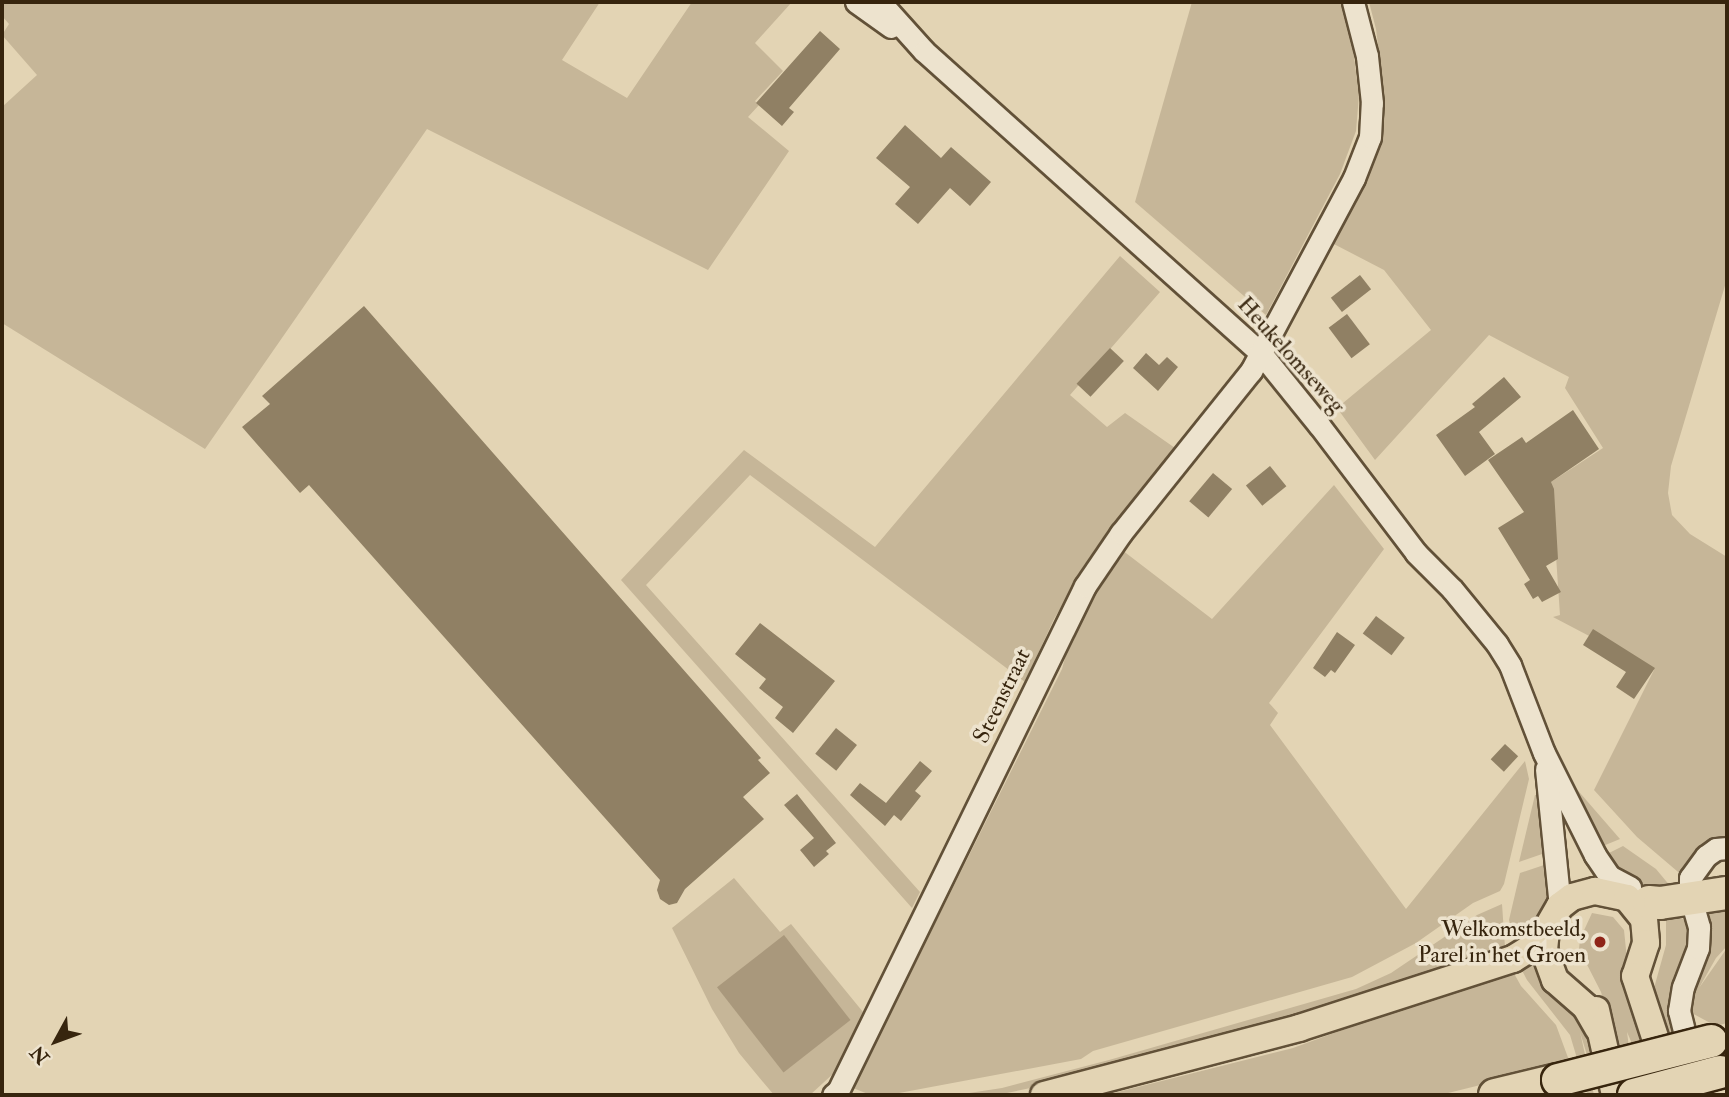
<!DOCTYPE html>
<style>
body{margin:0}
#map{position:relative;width:1729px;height:1097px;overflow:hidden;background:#e3d4b4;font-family:"IM FELL Double Pica",serif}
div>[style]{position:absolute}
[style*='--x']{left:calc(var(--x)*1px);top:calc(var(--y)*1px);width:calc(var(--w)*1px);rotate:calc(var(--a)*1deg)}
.green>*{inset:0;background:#c6b698}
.water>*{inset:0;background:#a9987c;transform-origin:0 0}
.building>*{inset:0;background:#908064;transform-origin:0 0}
.roads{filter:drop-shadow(2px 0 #625138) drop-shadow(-2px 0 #625138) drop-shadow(0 2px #625138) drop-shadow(0 -2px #625138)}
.minor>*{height:21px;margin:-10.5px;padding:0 10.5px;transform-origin:10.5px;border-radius:10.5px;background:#ede3ce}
.major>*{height:26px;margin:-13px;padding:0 13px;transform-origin:13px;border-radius:13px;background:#e3d4b4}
.highway>*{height:32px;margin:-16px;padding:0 16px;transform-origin:16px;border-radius:16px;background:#e3d4b4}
.bridges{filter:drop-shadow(2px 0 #37250e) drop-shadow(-2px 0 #37250e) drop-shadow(0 2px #37250e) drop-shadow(0 -2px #37250e)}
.highway-bridge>*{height:32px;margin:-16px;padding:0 16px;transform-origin:16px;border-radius:16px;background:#e3d4b4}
.dots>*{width:19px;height:19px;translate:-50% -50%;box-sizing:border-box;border:4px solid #ede3ce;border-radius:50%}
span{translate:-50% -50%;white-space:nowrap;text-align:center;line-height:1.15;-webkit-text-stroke:7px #ede3ce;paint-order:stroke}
.street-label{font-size:23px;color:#37250e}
.poi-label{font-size:23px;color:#37250e}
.right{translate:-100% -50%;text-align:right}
.frame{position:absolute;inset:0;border:4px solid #37250e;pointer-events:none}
.north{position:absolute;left:21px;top:1006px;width:70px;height:70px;-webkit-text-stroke:5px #ede3ce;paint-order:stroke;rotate:229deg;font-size:19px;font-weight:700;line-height:28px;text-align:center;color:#37250e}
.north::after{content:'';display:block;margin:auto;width:24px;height:32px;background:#37250e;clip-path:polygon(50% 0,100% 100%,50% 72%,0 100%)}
</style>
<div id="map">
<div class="green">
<div style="clip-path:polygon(2px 2px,600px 2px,562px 60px,627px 98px,692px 2px,792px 2px,755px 43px,783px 71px,755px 101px,759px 105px,748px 117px,789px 151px,708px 270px,427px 129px,205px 449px,2px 323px,2px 107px,37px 75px,2px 35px,9px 24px,2px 16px)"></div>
<div style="clip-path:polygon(1192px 2px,1341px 2px,1352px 41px,1359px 95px,1356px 131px,1340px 174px,1266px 315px,1135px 202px)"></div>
<div style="clip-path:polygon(1369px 2px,1727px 2px,1727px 279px,1671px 466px,1668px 493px,1672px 515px,1690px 534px,1727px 557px,1727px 842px,1699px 848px,1689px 859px,1684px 877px,1637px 837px,1594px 790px,1654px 670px,1553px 617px,1560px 615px,1551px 482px,1603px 448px,1565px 388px,1569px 377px,1489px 335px,1375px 460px,1337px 408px,1431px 330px,1384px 270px,1330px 242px,1364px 180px,1382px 130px,1384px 93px,1376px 29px)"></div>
<div style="clip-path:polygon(1120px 256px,1160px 292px,1070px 395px,1107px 427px,1125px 413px,1175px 448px,1105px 536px,1083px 570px,1054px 619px,1025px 682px,750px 475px,646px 585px,920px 892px,912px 908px,621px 580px,744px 450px,875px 547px)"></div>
<div style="clip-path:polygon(1334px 485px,1384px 549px,1269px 703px,1278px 713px,1270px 725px,1406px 909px,1525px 761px,1529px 779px,1504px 884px,1500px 891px,1473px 903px,1416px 943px,1352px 977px,1093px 1051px,1081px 1059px,899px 1093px,868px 1094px,853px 1088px,1062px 669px,1073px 629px,1122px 550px,1212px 619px)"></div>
<div style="clip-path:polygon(1574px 786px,1620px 839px,1598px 848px,1570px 788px)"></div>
<div style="clip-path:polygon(1535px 795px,1539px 795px,1545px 853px,1519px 862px)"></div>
<div style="clip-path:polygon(1623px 846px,1656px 869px,1676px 893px,1649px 890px,1613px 870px,1603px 856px)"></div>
<div style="clip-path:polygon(1547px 864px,1553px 900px,1541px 923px,1516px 949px,1509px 920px,1520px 873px)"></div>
<div style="clip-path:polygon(734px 878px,780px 932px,791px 924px,863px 1012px,835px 1072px,810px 1095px,774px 1095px,758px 1076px,739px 1053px,712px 1009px,672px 928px)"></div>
<div style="clip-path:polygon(1502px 904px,1505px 947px,1435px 974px,1084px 1077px,997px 1095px,956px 1095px,1002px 1088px,1109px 1060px,1356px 989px,1391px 973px,1477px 915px)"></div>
<div style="clip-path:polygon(1727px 905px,1727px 946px,1716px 958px,1699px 988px,1727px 948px,1727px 1023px,1708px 1028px,1717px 1023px,1712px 1024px,1690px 1012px,1692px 996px,1696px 993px,1692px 994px,1702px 911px)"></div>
<div style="clip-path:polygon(1592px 913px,1613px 917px,1624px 930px,1629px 979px,1646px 1043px,1633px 1046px,1627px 1032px,1629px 1047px,1618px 1049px,1601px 992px,1579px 949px,1580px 939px)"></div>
<div style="clip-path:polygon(1674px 917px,1683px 919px,1693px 930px,1672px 1022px,1689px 1095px,1683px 1095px,1654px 988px,1666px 945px,1666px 920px)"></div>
<div style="clip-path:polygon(1535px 957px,1588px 1031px,1605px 1095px,1599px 1095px,1580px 1032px,1594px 1095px,1588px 1095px,1570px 1035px,1527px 980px,1518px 963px)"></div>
<div style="clip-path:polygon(1511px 968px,1521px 986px,1556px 1025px,1570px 1063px,1440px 1095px,1106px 1095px,1293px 1048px)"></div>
</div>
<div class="water">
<div style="left:784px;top:935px;width:108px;height:85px;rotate:52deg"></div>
</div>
<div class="building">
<div style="clip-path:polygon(820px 31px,840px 49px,789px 108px,794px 112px,782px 126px,756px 103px)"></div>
<div style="clip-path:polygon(905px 125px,941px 158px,951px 147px,991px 182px,970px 206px,950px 188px,918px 224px,895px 204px,910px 187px,876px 158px)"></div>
<div style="left:1360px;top:275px;width:18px;height:37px;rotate:52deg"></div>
<div style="clip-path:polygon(364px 306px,761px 758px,758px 760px,770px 773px,743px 797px,764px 819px,685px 889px,677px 903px,669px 905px,660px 899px,657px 890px,660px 880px,309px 485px,300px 493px,242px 427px,270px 404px,262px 396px)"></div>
<div style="left:1347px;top:314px;width:38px;height:23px;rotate:53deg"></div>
<div style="left:1110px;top:348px;width:19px;height:49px;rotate:43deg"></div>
<div style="clip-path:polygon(1146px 353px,1159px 365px,1167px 357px,1178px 367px,1158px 391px,1133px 368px)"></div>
<div style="clip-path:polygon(1504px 377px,1521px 397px,1479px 432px,1495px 454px,1465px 476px,1436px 435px,1475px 407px,1472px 404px)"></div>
<div style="clip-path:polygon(1573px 410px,1599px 449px,1551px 482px,1554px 489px,1558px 559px,1546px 566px,1561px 592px,1542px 602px,1538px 596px,1533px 599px,1524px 584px,1530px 580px,1498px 528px,1524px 512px,1488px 460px,1522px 437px,1526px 443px)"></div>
<div style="left:1270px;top:466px;width:26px;height:31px;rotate:51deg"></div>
<div style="left:1213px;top:473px;width:25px;height:37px;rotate:40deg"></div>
<div style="left:1376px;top:616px;width:36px;height:22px;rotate:37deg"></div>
<div style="clip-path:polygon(760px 623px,835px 681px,793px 733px,775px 718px,783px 707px,759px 688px,766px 679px,735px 654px)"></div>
<div style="clip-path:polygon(1593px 629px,1655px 668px,1634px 699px,1616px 687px,1626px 672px,1583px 645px)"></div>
<div style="clip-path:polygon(1337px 632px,1355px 645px,1335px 673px,1331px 670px,1325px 677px,1313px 668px)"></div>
<div style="left:836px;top:728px;width:27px;height:33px;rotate:39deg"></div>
<div style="left:1505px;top:744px;width:18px;height:21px;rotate:43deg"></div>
<div style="clip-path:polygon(920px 761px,932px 771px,915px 791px,921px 796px,901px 821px,894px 815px,885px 826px,850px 795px,860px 783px,886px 803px)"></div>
<div style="clip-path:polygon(797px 794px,836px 843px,826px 851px,829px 854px,814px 867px,800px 850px,814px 838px,784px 805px)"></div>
</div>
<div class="roads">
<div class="minor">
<div style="--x:856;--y:2;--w:43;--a:35.5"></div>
<div style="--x:880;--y:2;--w:66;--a:48.1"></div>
<div style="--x:924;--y:51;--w:451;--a:41.9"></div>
<div style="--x:1260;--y:352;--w:94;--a:51.1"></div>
<div style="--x:1319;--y:425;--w:161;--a:52.8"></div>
<div style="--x:1416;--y:553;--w:51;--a:45"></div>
<div style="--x:1452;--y:589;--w:71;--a:50.7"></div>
<div style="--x:1497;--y:644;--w:25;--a:58"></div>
<div style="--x:1510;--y:665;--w:94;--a:68.9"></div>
<div style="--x:1544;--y:753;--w:114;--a:63.4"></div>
<div style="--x:1595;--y:855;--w:25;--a:56"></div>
<div style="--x:1609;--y:876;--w:24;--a:28"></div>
<div style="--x:1546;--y:769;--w:138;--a:84.2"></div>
<div style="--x:833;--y:1095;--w:6;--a:-39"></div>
<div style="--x:838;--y:1091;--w:562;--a:-63.94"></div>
<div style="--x:1085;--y:586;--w:64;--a:-55.8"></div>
<div style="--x:1121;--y:533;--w:208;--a:-51.3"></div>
<div style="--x:1251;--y:371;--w:219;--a:-61.9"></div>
<div style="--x:1354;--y:178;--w:44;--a:-68.7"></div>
<div style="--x:1370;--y:137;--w:34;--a:-87"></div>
<div style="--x:1372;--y:103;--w:47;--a:-96.1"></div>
<div style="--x:1367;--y:56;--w:56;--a:-104.5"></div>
<div style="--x:1700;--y:1095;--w:87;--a:-104"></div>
<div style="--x:1679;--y:1011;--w:24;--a:-81"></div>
<div style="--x:1683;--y:987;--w:42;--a:-69"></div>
<div style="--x:1698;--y:948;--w:21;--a:-87"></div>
<div style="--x:1699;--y:927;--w:32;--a:-106"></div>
<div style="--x:1690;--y:896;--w:18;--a:-90"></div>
<div style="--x:1690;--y:878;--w:27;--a:-54"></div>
<div style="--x:1706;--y:856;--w:12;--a:-35"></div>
<div style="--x:1716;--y:849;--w:11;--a:-5"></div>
</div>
<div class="major">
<div style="--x:1596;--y:1010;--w:87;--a:77.4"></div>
<div style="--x:1598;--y:1028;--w:24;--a:-120"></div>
<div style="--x:1586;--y:1007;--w:41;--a:-138.9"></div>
<div style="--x:1555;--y:980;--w:32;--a:-110"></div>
<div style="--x:1544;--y:950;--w:20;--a:-84"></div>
<div style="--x:1546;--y:930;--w:28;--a:-60"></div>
<div style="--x:1560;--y:906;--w:15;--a:-37"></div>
<div style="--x:1572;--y:897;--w:24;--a:-15"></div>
<div style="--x:1595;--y:891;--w:33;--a:12"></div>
<div style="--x:1627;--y:898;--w:27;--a:51"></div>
<div style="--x:1644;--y:919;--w:24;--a:85"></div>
<div style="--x:1646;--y:943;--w:35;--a:108"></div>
<div style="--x:1635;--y:976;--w:103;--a:71.9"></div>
<div style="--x:1044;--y:1095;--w:264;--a:-14.7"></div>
<div style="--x:1299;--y:1028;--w:225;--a:-17.9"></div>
<div style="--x:1513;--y:959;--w:36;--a:-32"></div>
</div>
<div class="highway">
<div style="--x:1649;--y:902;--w:11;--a:5"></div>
<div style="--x:1660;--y:903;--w:68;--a:-8.5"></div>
<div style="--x:1495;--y:1095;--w:65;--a:-13.4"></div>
</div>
</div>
<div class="bridges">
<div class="highway-bridge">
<div style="--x:1558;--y:1080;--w:158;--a:-14.3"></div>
<div style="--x:1634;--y:1095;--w:89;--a:-15"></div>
</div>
</div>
<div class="dots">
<div style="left:1600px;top:942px;background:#8f2418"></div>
</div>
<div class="street-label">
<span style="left:1291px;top:355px;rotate:48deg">Heukelomseweg</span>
<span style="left:1002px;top:696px;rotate:-64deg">Steenstraat</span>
</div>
<div class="poi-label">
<span class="right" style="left:1586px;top:942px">Welkomstbeeld,<br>Parel in het Groen</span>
</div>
<div class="frame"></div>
<div class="north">N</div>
</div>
